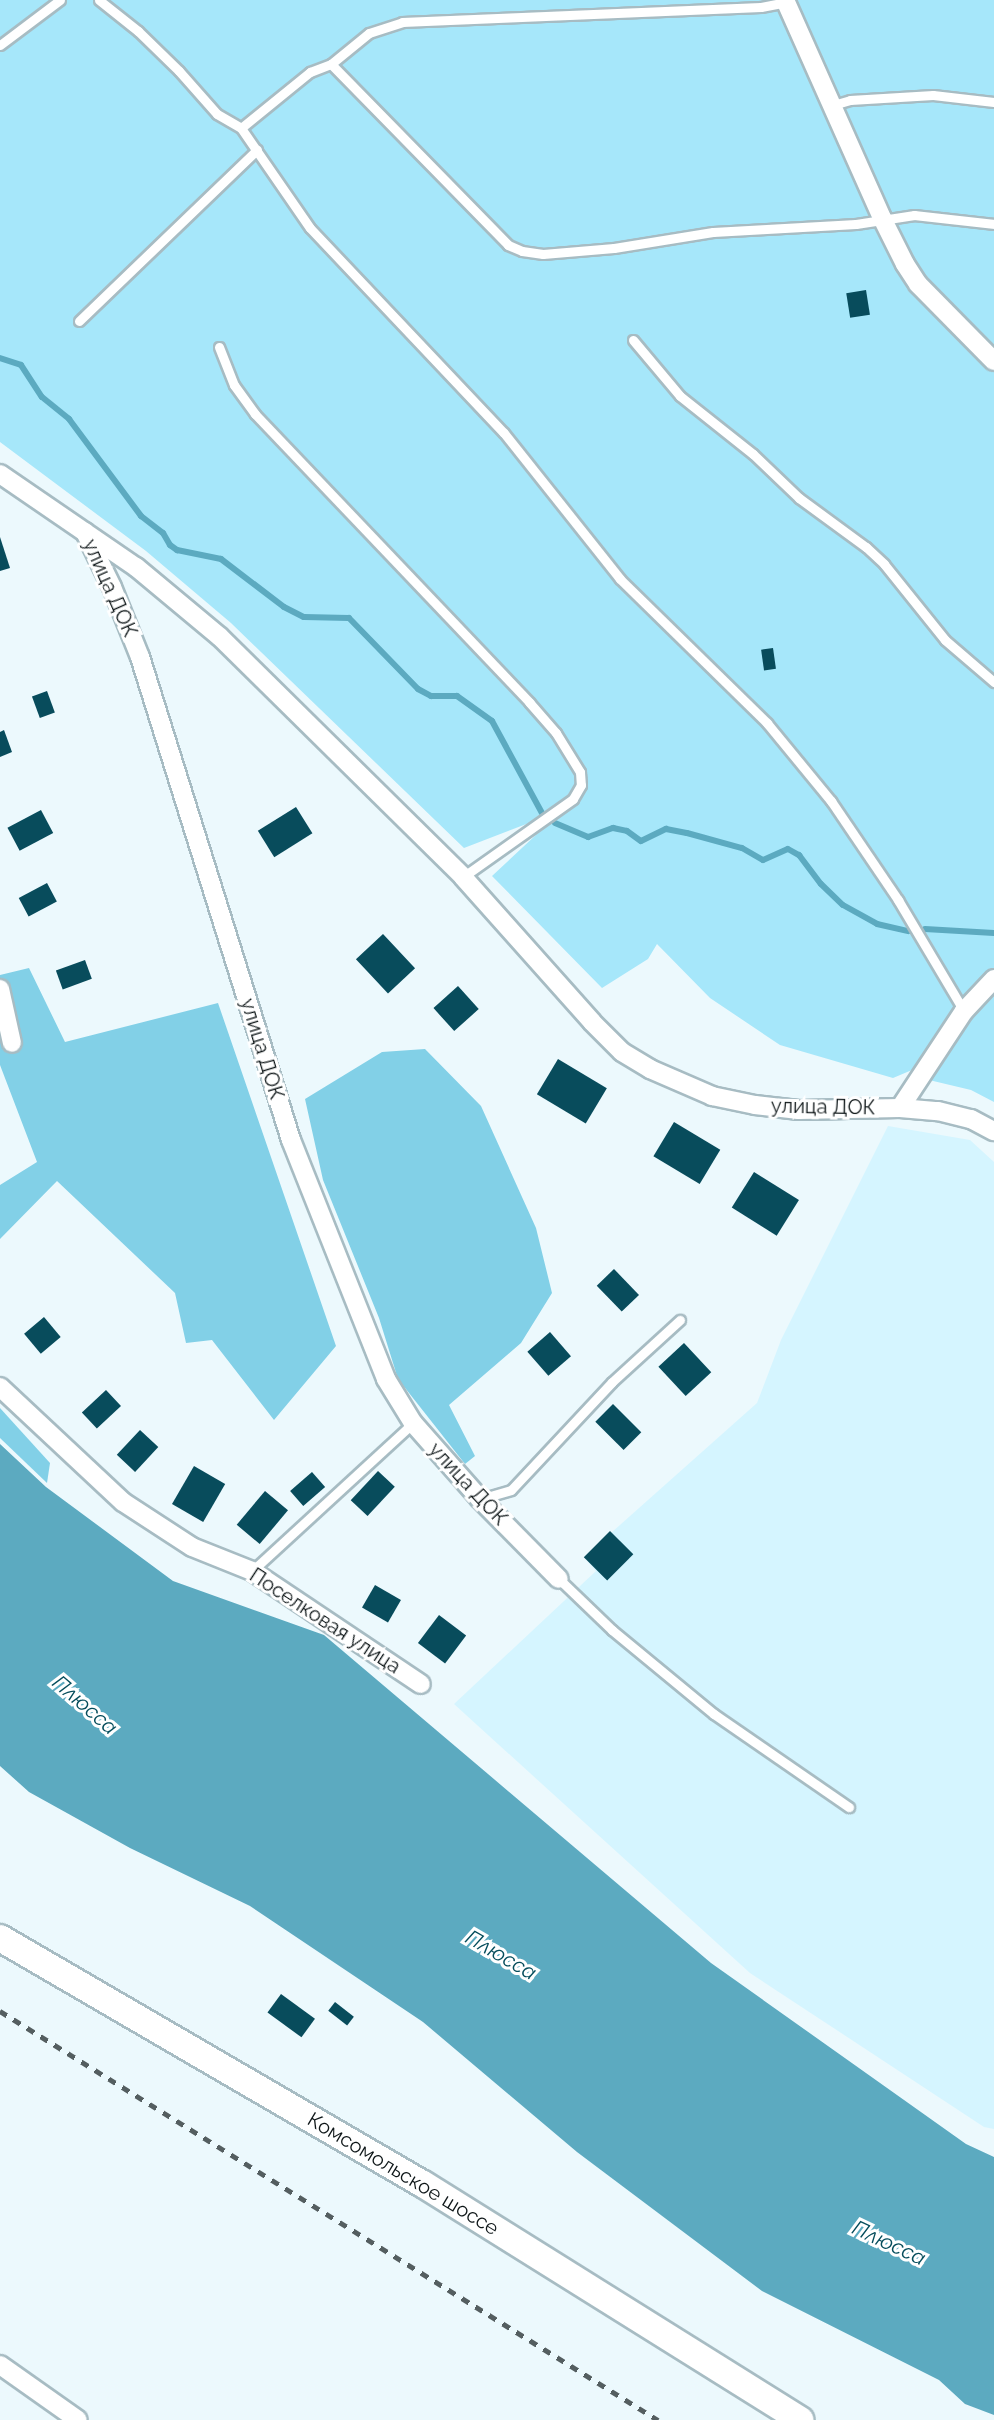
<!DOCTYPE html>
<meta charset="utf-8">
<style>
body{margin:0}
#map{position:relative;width:994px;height:2420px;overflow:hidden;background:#ecf9fd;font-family:Raleway,sans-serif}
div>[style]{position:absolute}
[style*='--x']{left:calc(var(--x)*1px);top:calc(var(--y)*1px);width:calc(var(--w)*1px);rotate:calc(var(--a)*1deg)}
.built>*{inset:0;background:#d5f5ff}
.green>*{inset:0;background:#a6e7fa}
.forest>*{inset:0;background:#82d0e7}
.water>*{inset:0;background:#5caac0}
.stream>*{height:6px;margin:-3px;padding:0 3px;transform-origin:3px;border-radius:3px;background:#5caac0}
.building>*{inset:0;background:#084c5c;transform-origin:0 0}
.roads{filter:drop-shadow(2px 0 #a7bcc3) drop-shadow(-2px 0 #a7bcc3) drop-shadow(0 2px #a7bcc3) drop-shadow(0 -2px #a7bcc3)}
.lane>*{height:9px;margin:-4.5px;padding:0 4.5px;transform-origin:4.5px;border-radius:4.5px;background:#fff}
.street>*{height:18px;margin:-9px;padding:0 9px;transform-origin:9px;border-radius:9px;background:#fff}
.secondary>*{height:26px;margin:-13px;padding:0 13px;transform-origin:13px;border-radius:13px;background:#fff}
.rail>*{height:4.5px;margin-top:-2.25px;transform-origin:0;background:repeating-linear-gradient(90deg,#545e60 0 8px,transparent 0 16px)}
span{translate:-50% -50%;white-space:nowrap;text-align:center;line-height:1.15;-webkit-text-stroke:6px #fff;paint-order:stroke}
.street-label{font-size:20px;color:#0d1517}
.water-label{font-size:21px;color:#054d5c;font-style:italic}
</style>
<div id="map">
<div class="built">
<div style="clip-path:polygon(888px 1126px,970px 1140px,994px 1162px,994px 2129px,984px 2127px,750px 1973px,454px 1704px,596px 1571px,584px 1557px,757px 1403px,781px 1340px)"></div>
</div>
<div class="green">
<div style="clip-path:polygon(0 0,994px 0,994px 1102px,971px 1090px,929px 1080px,912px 1070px,893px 1078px,780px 1045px,710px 998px,657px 944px,648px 959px,602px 988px,492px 876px,538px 833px,529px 823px,464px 848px,231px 623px,146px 551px,0 442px)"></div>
</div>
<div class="forest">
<div style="clip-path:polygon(29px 968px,65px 1042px,218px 1003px,336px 1346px,274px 1420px,212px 1340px,186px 1343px,175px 1293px,57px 1181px,0 1239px,0 1185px,37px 1162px,0 1065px,0 975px)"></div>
<div style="clip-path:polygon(425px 1049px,481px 1106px,536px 1228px,552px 1293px,521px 1343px,449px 1405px,475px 1456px,465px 1464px,398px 1379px,379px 1318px,323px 1180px,305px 1099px,382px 1052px)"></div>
<div style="clip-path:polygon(0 1408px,50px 1463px,47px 1483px,0 1438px)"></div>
</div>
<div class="water">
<div style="clip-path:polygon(0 1444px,46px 1487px,173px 1581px,324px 1635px,711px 1963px,966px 2144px,994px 2157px,994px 2415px,965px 2404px,939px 2380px,762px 2291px,577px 2152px,423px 2022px,250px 1906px,130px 1848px,29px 1792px,0 1766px)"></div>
</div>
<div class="stream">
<div style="--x:0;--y:358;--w:22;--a:18"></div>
<div style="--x:21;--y:365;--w:38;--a:57"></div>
<div style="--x:42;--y:397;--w:35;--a:39"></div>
<div style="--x:69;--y:419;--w:121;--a:53.4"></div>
<div style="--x:141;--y:516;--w:28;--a:38"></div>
<div style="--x:163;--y:533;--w:14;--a:60"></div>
<div style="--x:170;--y:545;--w:9;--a:36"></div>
<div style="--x:177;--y:550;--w:45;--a:11.6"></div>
<div style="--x:221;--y:559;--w:79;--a:37.3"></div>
<div style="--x:284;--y:607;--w:22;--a:27"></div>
<div style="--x:304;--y:617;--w:45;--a:1.3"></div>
<div style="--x:349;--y:618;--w:99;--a:45.8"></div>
<div style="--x:418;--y:689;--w:15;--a:28"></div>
<div style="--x:431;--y:696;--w:26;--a:0"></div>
<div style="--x:457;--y:696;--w:43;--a:35.5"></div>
<div style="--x:492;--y:721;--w:105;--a:61.5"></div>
<div style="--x:555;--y:823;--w:36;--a:23"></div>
<div style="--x:588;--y:837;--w:27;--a:-20"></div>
<div style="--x:613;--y:828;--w:14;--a:12"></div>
<div style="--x:627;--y:831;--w:17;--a:36"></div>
<div style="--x:641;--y:841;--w:28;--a:-26"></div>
<div style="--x:666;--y:829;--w:21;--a:11"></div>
<div style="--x:687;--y:833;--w:57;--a:15.3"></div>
<div style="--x:742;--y:848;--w:24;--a:30"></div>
<div style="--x:763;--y:860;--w:27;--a:-24"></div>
<div style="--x:788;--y:849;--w:13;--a:29"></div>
<div style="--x:799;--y:855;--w:36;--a:53"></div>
<div style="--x:821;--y:884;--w:30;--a:44"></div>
<div style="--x:843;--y:905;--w:39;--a:29"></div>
<div style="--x:877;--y:924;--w:32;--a:13"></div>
<div style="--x:925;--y:929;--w:69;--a:3.3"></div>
</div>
<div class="building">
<div style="left:866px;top:290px;width:25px;height:20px;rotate:81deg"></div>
<div style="clip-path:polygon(0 537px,10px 568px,0 571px)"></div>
<div style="left:773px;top:648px;width:21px;height:12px;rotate:82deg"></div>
<div style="left:47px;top:691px;width:23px;height:16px;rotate:70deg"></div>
<div style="clip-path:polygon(4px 730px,12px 752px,0 757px,0 732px)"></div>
<div style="left:296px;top:807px;width:31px;height:45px;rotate:58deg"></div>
<div style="left:41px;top:810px;width:26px;height:38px;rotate:62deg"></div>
<div style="left:47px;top:883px;width:21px;height:32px;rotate:62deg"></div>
<div style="left:383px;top:934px;width:47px;height:37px;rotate:47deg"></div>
<div style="left:85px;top:960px;width:20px;height:31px;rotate:70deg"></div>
<div style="left:458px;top:986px;width:31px;height:33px;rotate:48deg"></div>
<div style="left:558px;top:1059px;width:57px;height:41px;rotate:31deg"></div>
<div style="left:674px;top:1122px;width:54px;height:40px;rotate:31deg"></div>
<div style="left:754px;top:1172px;width:53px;height:42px;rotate:32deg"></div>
<div style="left:614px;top:1269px;width:36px;height:24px;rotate:46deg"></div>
<div style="left:44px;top:1317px;width:26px;height:26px;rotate:50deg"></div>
<div style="left:550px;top:1332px;width:32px;height:30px;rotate:49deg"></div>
<div style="left:684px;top:1343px;width:40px;height:35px;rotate:47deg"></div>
<div style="left:106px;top:1390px;width:22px;height:33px;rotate:47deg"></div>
<div style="left:613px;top:1404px;width:40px;height:25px;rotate:45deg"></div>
<div style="left:140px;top:1430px;width:25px;height:34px;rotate:43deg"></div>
<div style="left:194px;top:1466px;width:36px;height:44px;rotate:30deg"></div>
<div style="left:378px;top:1471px;width:23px;height:40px;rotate:43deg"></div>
<div style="left:312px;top:1472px;width:20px;height:29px;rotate:49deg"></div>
<div style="left:265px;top:1491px;width:30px;height:44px;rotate:40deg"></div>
<div style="left:610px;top:1531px;width:33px;height:37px;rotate:45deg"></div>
<div style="left:375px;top:1585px;width:30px;height:26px;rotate:30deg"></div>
<div style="left:439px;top:1615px;width:34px;height:35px;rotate:37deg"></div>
<div style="left:281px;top:1994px;width:42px;height:23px;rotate:36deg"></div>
<div style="left:335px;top:2002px;width:24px;height:11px;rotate:38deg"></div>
</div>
<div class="roads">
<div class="lane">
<div style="--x:99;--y:0;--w:50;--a:38.5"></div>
<div style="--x:138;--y:31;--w:57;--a:44.3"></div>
<div style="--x:179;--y:71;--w:57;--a:48.5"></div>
<div style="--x:217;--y:114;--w:28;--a:30"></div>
<div style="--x:241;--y:128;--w:121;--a:55.4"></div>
<div style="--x:310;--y:228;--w:282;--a:46.6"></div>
<div style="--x:504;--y:433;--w:186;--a:51.5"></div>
<div style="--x:620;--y:579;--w:206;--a:44.4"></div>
<div style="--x:767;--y:723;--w:101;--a:50.6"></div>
<div style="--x:831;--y:801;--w:120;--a:55.9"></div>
<div style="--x:898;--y:900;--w:129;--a:59.3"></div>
<div style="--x:0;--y:45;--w:75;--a:-36.9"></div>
<div style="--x:331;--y:64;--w:253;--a:45.6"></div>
<div style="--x:508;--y:245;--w:15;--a:23"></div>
<div style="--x:522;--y:251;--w:21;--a:8"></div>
<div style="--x:543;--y:254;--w:71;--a:-4.8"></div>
<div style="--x:614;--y:248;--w:100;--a:-9.2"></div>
<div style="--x:713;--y:232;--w:143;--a:-3.2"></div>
<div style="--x:856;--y:224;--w:59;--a:-8.8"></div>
<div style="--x:914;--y:215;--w:81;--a:6.4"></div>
<div style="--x:833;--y:105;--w:18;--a:-16"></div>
<div style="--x:850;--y:100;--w:83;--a:-3.4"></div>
<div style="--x:933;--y:95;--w:61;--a:6.5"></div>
<div style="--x:241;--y:128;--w:89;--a:-39.1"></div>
<div style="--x:310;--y:72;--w:22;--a:-21"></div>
<div style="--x:331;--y:64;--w:49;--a:-39.2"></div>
<div style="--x:369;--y:33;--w:35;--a:-18"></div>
<div style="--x:402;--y:22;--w:359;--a:-2.4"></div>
<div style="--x:761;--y:7;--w:25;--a:-11"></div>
<div style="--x:79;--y:321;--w:247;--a:-43.9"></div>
<div style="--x:633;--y:340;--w:73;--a:50"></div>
<div style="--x:680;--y:396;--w:93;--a:38.5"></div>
<div style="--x:753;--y:454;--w:64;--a:43.7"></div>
<div style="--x:799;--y:498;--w:83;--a:36.2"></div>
<div style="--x:866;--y:547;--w:25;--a:43"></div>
<div style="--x:884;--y:564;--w:97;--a:51.2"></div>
<div style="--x:945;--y:640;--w:65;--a:40.6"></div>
<div style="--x:219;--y:347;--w:41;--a:68.5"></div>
<div style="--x:234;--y:385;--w:36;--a:54"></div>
<div style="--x:255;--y:414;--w:398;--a:46.4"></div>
<div style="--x:529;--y:702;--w:41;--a:48.9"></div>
<div style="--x:556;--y:733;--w:46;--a:58.4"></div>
<div style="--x:580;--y:772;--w:13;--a:86"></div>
<div style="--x:581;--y:785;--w:16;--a:120"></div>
<div style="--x:573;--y:799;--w:135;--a:144.7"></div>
<div style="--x:480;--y:1499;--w:32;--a:-16"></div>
<div style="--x:511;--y:1490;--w:148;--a:-46.9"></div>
<div style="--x:612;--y:1382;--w:92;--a:-42.4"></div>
<div style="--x:252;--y:1571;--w:219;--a:-42.6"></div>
<div style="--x:559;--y:1579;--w:74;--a:43.9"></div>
<div style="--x:612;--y:1630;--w:132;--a:39.5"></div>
<div style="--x:714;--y:1714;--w:164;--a:34.6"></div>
</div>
<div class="street">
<div style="--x:785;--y:0;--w:239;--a:66"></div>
<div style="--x:882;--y:218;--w:51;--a:63.4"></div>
<div style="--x:905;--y:264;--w:24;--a:57"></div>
<div style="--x:918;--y:284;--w:108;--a:45.4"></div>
<div style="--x:0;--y:474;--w:165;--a:34.4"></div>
<div style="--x:136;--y:567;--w:109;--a:39.8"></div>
<div style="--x:220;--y:637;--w:342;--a:44.6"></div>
<div style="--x:463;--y:877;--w:194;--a:48.3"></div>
<div style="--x:592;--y:1022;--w:42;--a:45"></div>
<div style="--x:622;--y:1052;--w:33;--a:31"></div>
<div style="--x:650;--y:1069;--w:68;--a:23.5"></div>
<div style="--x:712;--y:1096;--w:44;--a:11.8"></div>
<div style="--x:755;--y:1105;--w:44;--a:6.5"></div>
<div style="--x:799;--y:1110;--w:101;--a:-1.1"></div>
<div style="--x:900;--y:1108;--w:38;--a:5"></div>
<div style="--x:938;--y:1111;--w:34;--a:14"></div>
<div style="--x:971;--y:1119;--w:26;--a:28"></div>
<div style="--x:85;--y:532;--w:61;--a:63.9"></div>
<div style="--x:112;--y:587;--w:75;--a:68.2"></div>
<div style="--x:140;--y:657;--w:506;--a:72.64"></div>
<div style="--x:291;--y:1140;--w:257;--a:68.3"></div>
<div style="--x:386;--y:1379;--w:52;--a:58.5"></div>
<div style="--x:413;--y:1423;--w:101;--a:48.6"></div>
<div style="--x:480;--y:1499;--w:112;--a:45.4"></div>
<div style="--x:0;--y:989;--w:55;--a:77.5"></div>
<div style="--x:900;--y:1108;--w:116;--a:-56.6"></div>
<div style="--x:964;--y:1011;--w:44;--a:-46.8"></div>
<div style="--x:0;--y:1387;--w:168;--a:43.1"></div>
<div style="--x:123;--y:1502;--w:82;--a:33.1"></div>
<div style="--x:192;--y:1547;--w:65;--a:21.8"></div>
<div style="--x:252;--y:1571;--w:203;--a:33.8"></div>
<div style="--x:0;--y:2365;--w:95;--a:35.2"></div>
</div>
<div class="secondary">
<div style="--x:0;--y:1938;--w:489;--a:30.2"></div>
<div style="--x:423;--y:2184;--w:445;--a:32"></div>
</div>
</div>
<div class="rail">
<div style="--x:0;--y:2011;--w:775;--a:31.86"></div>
</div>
<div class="street-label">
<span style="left:110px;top:588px;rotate:66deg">улица ДОК</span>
<span style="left:262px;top:1049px;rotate:73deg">улица ДОК</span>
<span style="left:823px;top:1107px;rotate:1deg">улица ДОК</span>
<span style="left:468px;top:1484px;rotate:47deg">улица ДОК</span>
<span style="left:325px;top:1621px;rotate:33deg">Поселковая улица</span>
<span style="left:403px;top:2174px;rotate:31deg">Комсомольское шоссе</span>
</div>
<div class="water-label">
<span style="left:85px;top:1705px;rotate:41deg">Плюсса</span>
<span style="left:501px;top:1955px;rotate:30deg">Плюсса</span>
<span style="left:889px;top:2243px;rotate:25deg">Плюсса</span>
</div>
</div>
